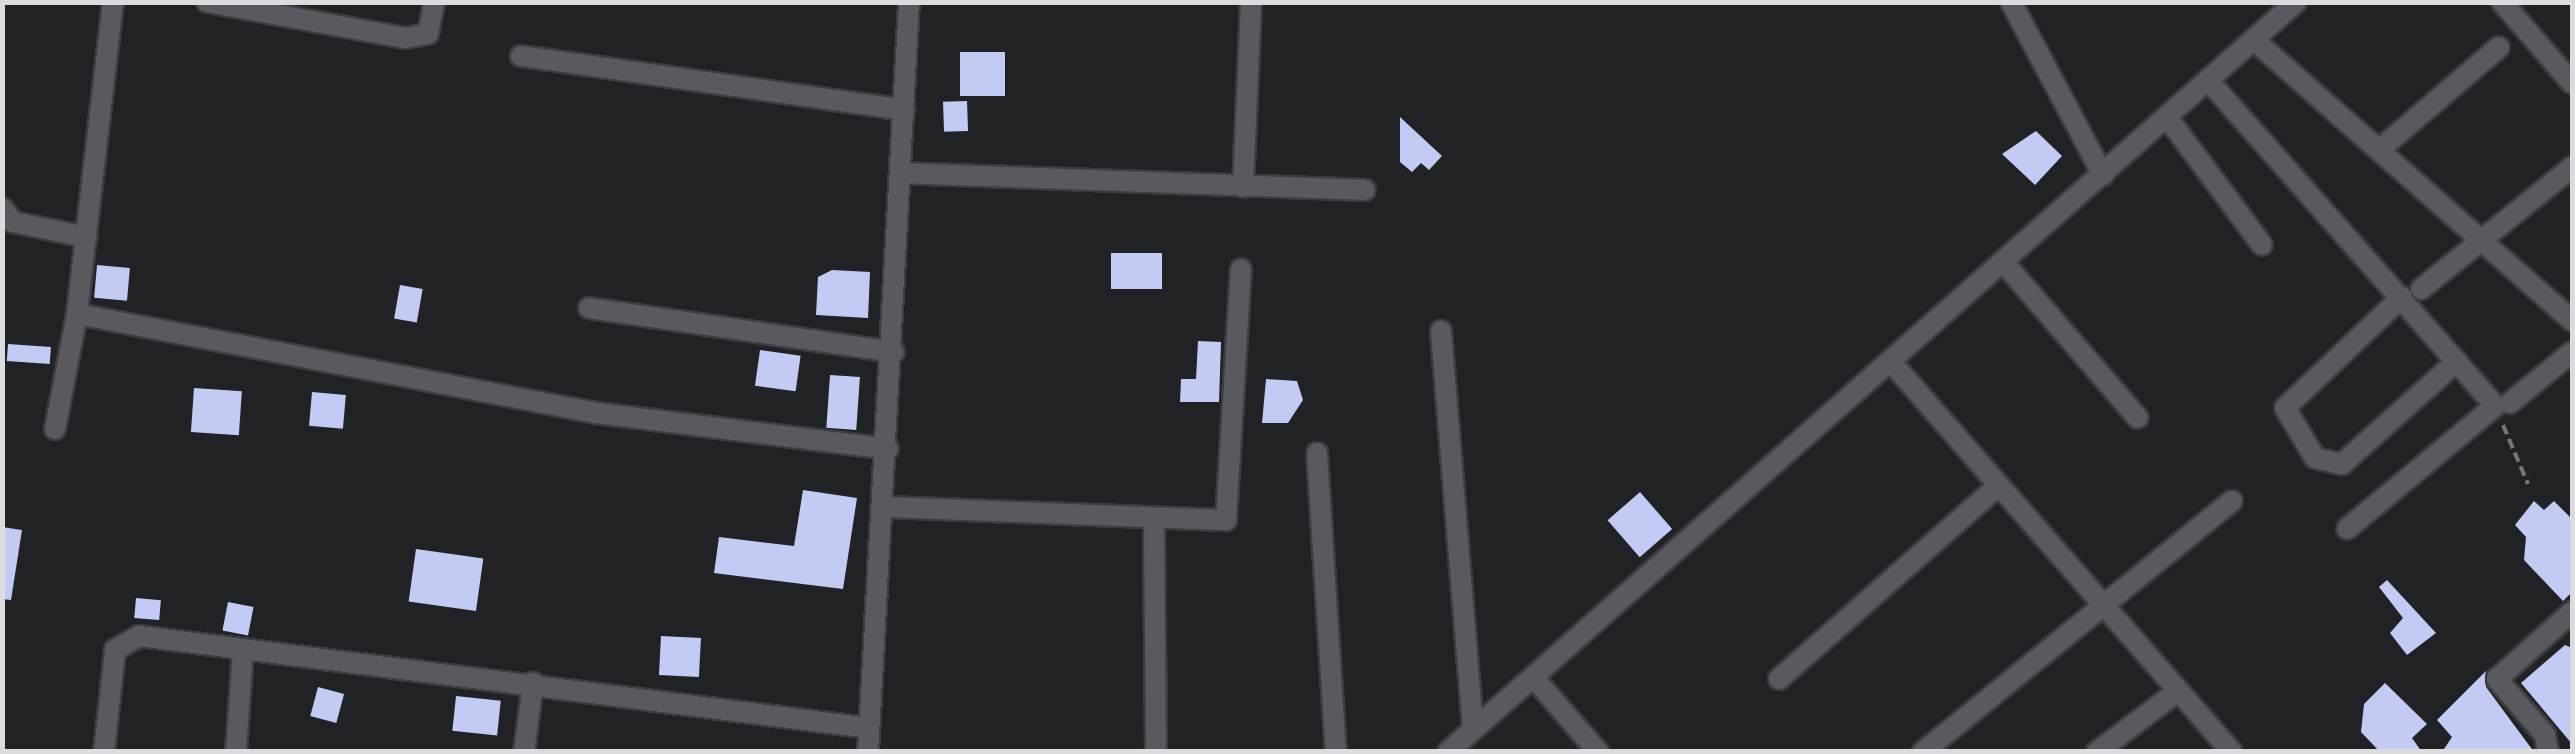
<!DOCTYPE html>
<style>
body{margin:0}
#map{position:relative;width:2575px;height:754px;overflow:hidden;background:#212226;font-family:Quicksand,sans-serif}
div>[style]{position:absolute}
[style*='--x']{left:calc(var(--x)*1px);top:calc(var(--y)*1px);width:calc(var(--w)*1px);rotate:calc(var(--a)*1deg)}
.building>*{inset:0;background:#c3caf4;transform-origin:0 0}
.path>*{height:4px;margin-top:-2px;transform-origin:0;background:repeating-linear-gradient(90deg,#76767a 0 10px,transparent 0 15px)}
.roads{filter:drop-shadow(2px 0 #3d3d41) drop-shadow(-2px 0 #3d3d41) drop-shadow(0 2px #3d3d41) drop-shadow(0 -2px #3d3d41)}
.street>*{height:20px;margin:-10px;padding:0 10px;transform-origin:10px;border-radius:10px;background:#595a5f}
span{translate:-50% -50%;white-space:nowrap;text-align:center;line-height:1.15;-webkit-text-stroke:10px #212226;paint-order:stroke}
.frame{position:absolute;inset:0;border:5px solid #dcdcdf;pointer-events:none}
</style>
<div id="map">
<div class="building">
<div style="left:960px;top:52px;width:45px;height:44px"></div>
<div style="left:967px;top:101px;width:30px;height:24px;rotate:88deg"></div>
<div style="clip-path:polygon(1400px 117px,1442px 156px,1429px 170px,1421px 163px,1412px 172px,1400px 162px)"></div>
<div style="clip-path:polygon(2036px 131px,2062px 156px,2035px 185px,2002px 154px)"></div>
<div style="left:1162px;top:253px;width:36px;height:51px;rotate:90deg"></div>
<div style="left:97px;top:265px;width:33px;height:33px;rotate:5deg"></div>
<div style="clip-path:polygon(832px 270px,870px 272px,868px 318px,816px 315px,818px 277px)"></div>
<div style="left:400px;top:285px;width:23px;height:34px;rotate:10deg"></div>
<div style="clip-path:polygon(1198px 341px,1221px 342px,1219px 402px,1180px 402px,1181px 379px,1196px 379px)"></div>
<div style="left:8px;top:344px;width:43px;height:17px;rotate:4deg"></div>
<div style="left:760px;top:350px;width:41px;height:36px;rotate:8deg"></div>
<div style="left:830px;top:375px;width:30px;height:53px;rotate:4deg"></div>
<div style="clip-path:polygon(1266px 379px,1297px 381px,1303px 400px,1288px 423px,1262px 423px)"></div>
<div style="left:194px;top:388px;width:48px;height:44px;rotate:4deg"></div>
<div style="left:312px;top:392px;width:34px;height:34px;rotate:5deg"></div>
<div style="clip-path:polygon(803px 490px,857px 498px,843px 589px,714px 573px,719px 537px,794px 546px)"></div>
<div style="left:1640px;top:492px;width:49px;height:43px;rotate:49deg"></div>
<div style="clip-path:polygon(2534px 501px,2544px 510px,2554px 501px,2571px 518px,2572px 592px,2563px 601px,2524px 560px,2526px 537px,2515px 525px)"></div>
<div style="clip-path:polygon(2px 527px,22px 530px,11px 600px,2px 599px)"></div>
<div style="left:416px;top:549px;width:68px;height:53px;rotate:8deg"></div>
<div style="clip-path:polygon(2387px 580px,2436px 633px,2407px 655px,2390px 633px,2403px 618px,2379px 587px)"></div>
<div style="left:136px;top:598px;width:25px;height:20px;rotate:5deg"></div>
<div style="left:228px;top:602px;width:26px;height:29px;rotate:11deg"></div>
<div style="left:661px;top:636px;width:40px;height:39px;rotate:3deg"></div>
<div style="clip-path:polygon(2565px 645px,2572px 648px,2572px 744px,2521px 683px)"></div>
<div style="clip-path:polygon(2486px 671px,2486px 687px,2534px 752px,2442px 752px,2452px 737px,2437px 720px)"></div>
<div style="clip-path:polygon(2385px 683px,2427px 724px,2412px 738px,2422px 752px,2380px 752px,2361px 732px,2364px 704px)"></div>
<div style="left:318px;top:687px;width:27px;height:30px;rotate:15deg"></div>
<div style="left:456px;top:696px;width:45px;height:35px;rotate:6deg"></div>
</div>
<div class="path">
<div style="--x:2503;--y:425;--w:64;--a:67"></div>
</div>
<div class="roads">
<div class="street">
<div style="--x:113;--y:2;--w:314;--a:96.6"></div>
<div style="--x:77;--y:314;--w:528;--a:10.8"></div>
<div style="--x:596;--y:413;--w:294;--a:7"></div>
<div style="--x:207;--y:2;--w:201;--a:10.3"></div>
<div style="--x:405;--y:38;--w:23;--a:-10"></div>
<div style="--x:428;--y:34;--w:33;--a:-79"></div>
<div style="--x:2011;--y:2;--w:196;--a:62"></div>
<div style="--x:2502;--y:2;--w:107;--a:49.2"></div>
<div style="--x:2254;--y:40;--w:424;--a:41.4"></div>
<div style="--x:521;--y:56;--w:387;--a:8"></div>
<div style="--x:2208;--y:80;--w:434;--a:48.6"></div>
<div style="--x:2495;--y:406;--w:192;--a:140.3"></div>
<div style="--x:2167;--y:117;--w:159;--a:53.4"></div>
<div style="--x:2379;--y:150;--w:158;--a:-40.6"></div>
<div style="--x:902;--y:173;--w:463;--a:2.1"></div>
<div style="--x:1243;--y:187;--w:185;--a:-87.5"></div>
<div style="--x:2;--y:208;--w:18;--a:52"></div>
<div style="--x:13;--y:222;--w:75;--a:11.6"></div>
<div style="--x:2005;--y:264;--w:203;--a:49.2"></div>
<div style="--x:2421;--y:289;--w:194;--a:-38.9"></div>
<div style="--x:2402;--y:297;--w:161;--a:136.5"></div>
<div style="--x:2285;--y:408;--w:58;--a:59"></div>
<div style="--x:2315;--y:458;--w:28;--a:13"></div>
<div style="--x:2342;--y:464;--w:154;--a:-41.8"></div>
<div style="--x:589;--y:308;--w:308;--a:8.2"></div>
<div style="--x:1441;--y:331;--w:399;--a:85.4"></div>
<div style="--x:1893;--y:364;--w:515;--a:48.86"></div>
<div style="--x:2510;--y:403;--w:80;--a:-39.4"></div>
<div style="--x:55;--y:429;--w:117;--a:-79.2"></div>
<div style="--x:1317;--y:453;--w:300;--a:86.4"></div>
<div style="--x:884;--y:507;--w:342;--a:2.2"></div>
<div style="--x:1226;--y:520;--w:251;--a:-86.6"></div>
<div style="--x:1154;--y:522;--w:230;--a:89.5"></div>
<div style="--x:1534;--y:678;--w:98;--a:49.1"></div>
<div style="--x:1779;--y:679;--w:293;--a:-41.4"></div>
<div style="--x:104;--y:752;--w:103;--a:-83.8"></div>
<div style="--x:115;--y:650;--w:28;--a:-30"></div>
<div style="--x:139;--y:636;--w:736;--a:7.18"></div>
<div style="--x:236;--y:752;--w:103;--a:-86.1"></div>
<div style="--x:524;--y:752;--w:70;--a:-82.6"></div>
<div style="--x:868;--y:752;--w:751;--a:-86.87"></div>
<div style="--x:1448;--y:752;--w:1132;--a:-41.49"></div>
<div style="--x:1923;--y:752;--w:398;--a:-39.1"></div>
<div style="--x:2097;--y:752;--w:101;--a:-37"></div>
<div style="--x:2548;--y:752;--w:17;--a:-100"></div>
<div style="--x:2545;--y:735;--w:74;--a:-130.6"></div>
<div style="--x:2497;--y:679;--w:101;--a:-41.8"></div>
</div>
</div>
<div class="frame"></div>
</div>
